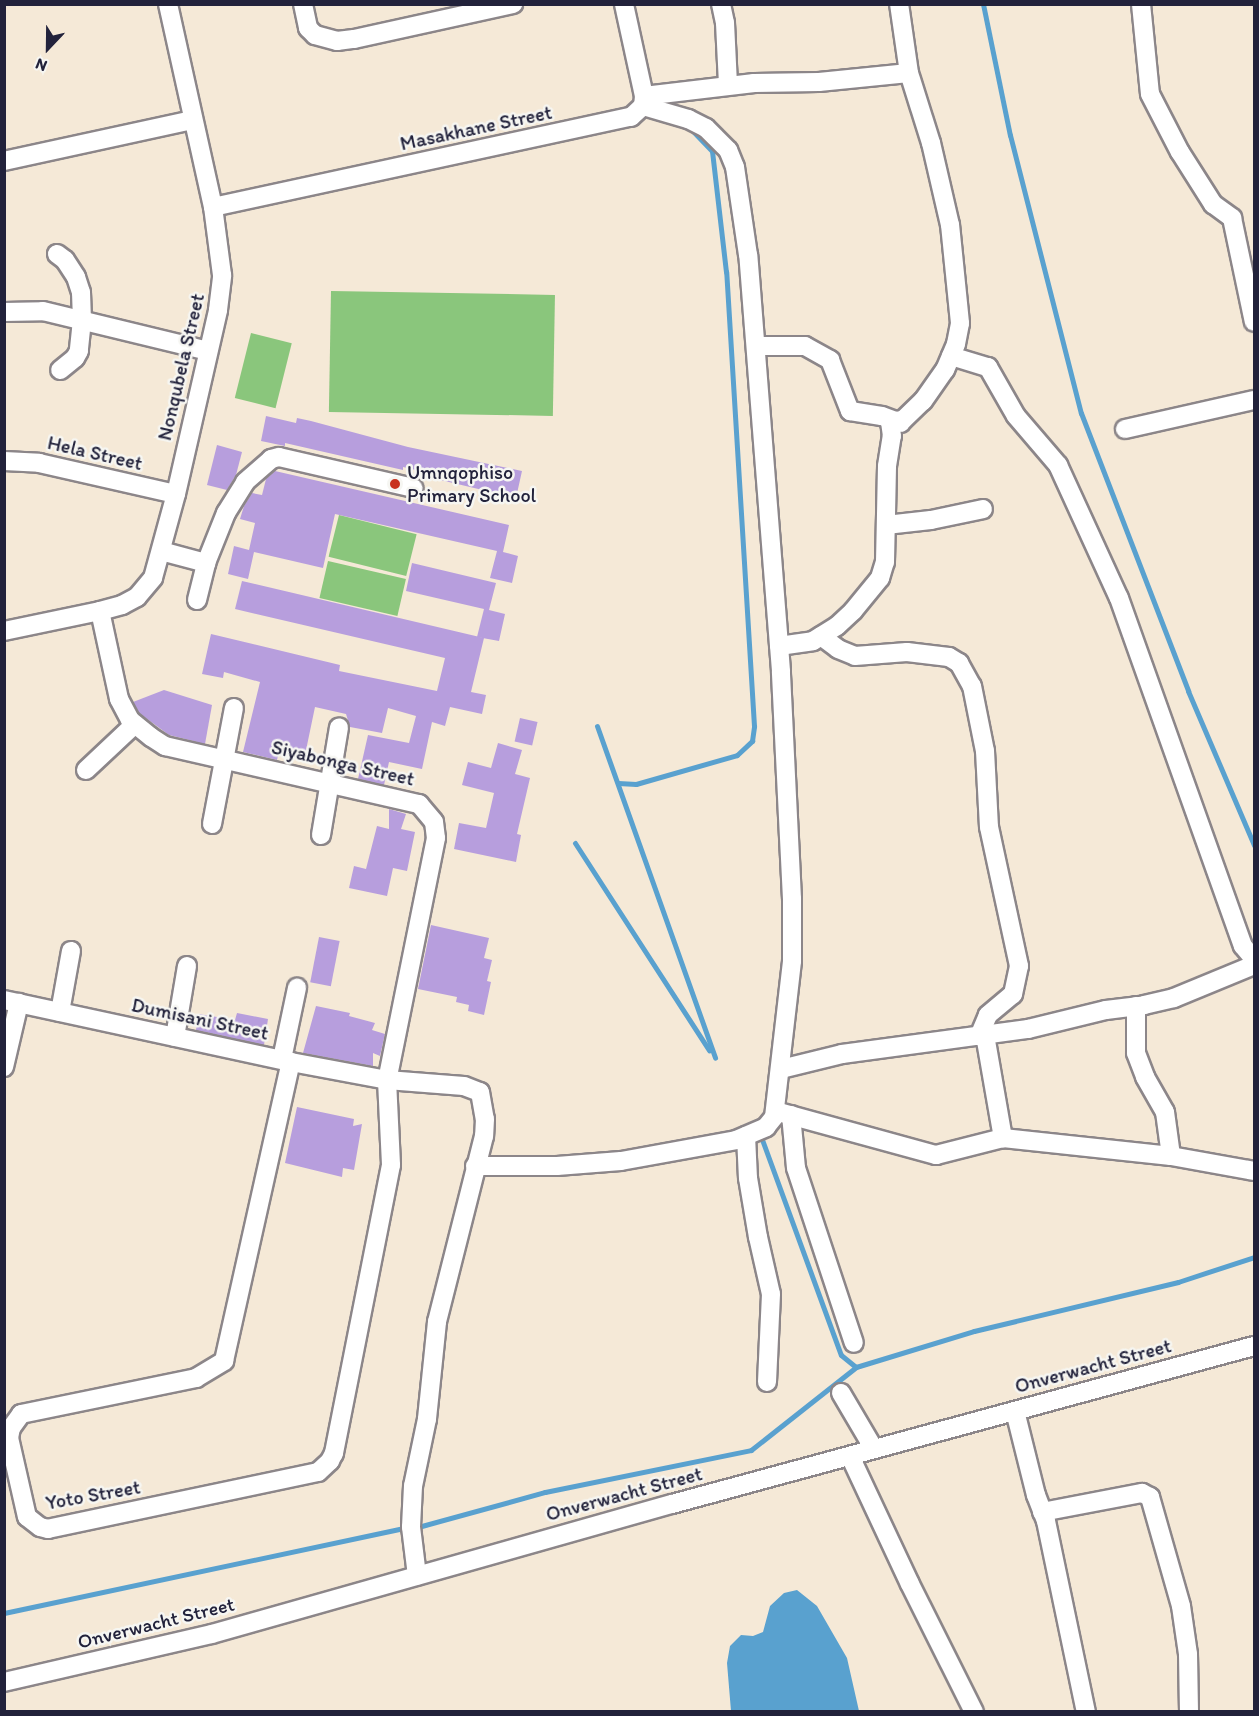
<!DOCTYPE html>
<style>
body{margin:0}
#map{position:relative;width:1259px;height:1716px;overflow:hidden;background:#f5e9d7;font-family:Itim,sans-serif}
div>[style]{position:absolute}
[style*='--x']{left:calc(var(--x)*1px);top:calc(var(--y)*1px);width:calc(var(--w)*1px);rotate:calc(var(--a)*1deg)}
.green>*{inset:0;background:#8ac67c;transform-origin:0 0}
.water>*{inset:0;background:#59a1cf}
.stream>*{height:5px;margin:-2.5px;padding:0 2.5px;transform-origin:2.5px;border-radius:2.5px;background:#59a1cf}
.building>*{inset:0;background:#b79edd;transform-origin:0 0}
.roads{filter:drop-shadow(2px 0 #8c8689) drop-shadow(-2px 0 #8c8689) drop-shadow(0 2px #8c8689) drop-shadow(0 -2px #8c8689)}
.minor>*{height:18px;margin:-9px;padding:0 9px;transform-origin:9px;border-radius:9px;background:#fff}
.dots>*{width:16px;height:16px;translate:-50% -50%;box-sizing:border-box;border:3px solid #f6f6f2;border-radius:50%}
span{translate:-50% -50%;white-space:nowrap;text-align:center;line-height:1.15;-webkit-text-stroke:5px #f6f6f2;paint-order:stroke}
.street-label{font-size:20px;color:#22223b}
.poi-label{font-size:20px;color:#22223b}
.left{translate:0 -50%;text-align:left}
.frame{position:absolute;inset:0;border:6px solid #22223b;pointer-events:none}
.north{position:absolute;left:18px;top:18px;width:60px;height:60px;-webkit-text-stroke:4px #f6f6f2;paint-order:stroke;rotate:202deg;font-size:16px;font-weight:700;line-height:24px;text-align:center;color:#22223b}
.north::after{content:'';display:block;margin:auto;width:21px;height:27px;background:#22223b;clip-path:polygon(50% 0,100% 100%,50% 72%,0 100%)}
</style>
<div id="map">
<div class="green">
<div style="left:331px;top:291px;width:224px;height:121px;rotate:1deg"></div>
<div style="left:251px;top:333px;width:42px;height:67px;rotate:14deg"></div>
<div style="left:339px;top:515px;width:80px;height:43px;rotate:14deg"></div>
<div style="left:328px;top:561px;width:80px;height:38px;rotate:13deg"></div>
</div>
<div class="water">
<div style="clip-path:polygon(797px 1590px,817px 1606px,847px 1658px,859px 1711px,731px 1711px,727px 1663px,730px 1646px,741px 1635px,753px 1636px,763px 1632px,770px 1606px,784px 1593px)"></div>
</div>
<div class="stream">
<div style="--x:983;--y:4;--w:134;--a:78.4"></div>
<div style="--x:1010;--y:135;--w:287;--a:75.7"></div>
<div style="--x:1081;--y:413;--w:298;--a:68.9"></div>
<div style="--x:1188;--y:691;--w:168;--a:66.8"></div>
<div style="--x:597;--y:726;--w:352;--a:70.4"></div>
<div style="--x:618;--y:783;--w:18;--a:3"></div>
<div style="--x:636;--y:784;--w:105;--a:-16"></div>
<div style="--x:737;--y:755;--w:21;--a:-43"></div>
<div style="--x:752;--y:741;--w:15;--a:-82"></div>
<div style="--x:754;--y:726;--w:455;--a:-93.5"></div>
<div style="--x:726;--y:272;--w:122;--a:-96.6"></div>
<div style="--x:712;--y:151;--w:28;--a:-134"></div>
<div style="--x:575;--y:843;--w:247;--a:57.1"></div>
<div style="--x:760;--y:1134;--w:235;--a:69.9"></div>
<div style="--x:841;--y:1355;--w:19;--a:39"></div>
<div style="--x:856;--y:1367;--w:123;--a:-17"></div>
<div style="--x:974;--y:1331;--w:210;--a:-13.5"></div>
<div style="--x:1178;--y:1282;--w:80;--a:-18.2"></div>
<div style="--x:418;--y:1527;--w:132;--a:-15.4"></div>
<div style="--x:545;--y:1492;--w:210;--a:-11.5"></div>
<div style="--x:751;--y:1450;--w:134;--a:-38.3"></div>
<div style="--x:4;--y:1613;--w:410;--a:-12"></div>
</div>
<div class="building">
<div style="clip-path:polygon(266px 416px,296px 423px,297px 418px,311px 421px,408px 447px,522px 471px,516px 498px,432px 478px,433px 474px,403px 467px,403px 470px,285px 443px,285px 446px,261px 441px)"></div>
<div style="clip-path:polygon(217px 445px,242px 452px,236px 475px,227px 490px,207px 485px)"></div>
<div style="clip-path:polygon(275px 471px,509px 525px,503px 552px,518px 556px,512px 583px,490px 578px,497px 551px,335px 514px,323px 568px,254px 552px,248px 579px,228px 574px,234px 546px,249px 550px,255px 523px,240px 519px,244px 506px,252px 493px,262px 495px,266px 479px)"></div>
<div style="clip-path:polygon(412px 563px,496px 583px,489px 610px,505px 614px,499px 641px,477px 637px,484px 609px,406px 591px)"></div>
<div style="clip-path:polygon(242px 581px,484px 638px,471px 692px,486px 695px,482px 714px,450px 707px,445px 726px,432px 722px,422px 769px,389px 762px,384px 785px,358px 779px,368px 735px,409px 743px,416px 716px,388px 708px,382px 733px,350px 727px,346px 714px,315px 707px,305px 755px,280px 747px,277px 760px,243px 752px,260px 682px,224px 672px,223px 678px,202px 674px,211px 634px,340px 665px,339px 671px,437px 691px,445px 658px,235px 609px)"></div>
<div style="clip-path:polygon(164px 690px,212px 705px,205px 744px,169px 735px,139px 713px,133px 702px)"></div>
<div style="left:520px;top:718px;width:18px;height:24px;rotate:13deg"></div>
<div style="clip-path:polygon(498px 743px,522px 750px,515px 774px,530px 778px,517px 834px,521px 835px,516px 862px,454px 849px,459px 823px,486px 828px,494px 793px,462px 785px,468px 762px,491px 768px)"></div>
<div style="clip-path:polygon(389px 809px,406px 814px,401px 829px,415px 832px,407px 871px,393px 868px,387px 896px,349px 888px,354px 866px,366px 869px,377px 826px,389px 829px)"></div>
<div style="clip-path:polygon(431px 925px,489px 938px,484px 958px,492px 960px,487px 981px,491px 982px,484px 1015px,468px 1011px,469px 1005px,456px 1002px,457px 997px,418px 989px)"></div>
<div style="left:319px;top:937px;width:21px;height:46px;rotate:11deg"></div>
<div style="clip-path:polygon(316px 1006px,350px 1013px,349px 1016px,375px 1023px,372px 1030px,385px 1034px,380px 1056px,373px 1053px,373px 1066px,303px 1053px)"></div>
<div style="clip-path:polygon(237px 1013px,268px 1019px,264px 1045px,196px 1030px,199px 1014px,235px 1020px)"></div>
<div style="clip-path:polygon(297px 1107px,354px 1119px,353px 1126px,362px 1124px,354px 1170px,343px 1168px,342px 1177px,285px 1163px)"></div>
</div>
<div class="roads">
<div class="minor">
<div style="--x:303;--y:4;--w:25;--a:78"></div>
<div style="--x:308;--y:28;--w:10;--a:45"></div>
<div style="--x:315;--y:35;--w:23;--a:15"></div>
<div style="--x:337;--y:41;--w:17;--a:-7"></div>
<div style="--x:354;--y:39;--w:163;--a:-12.4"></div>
<div style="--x:721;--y:4;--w:19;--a:78"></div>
<div style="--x:725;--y:23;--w:62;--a:87.2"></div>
<div style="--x:1141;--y:4;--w:90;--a:84.3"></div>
<div style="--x:1150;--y:94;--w:65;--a:62.7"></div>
<div style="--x:1180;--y:152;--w:62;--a:57.6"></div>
<div style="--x:1213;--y:204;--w:24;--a:36"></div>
<div style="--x:1232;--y:218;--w:106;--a:78.1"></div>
<div style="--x:644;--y:96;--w:111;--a:-6.7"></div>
<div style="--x:754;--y:83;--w:65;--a:-0.9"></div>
<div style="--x:819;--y:82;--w:90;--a:-5.7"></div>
<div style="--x:4;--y:161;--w:192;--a:-12.3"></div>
<div style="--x:213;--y:207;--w:428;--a:-12.2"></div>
<div style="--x:631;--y:117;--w:16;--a:-43"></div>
<div style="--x:643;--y:106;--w:10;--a:-84"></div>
<div style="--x:644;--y:96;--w:94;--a:-102.3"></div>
<div style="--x:57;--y:254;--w:10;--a:37"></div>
<div style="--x:65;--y:260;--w:20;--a:57"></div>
<div style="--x:76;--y:277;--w:16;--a:72"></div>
<div style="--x:81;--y:292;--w:28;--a:88"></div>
<div style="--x:82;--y:320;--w:31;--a:96"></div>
<div style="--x:79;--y:351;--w:8;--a:120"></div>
<div style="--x:75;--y:358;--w:19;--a:141"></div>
<div style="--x:4;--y:312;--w:39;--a:-1"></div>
<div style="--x:43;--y:311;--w:170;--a:13.6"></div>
<div style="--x:756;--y:346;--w:49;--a:0"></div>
<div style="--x:805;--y:346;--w:29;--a:29"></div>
<div style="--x:830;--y:360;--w:55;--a:68.6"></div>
<div style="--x:850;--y:411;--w:32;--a:9"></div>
<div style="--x:882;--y:416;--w:20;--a:20"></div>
<div style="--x:951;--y:356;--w:39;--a:17"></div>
<div style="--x:988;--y:367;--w:56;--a:60.3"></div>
<div style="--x:1016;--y:416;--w:65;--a:49.4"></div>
<div style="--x:1058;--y:465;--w:146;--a:65.4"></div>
<div style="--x:1119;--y:598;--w:369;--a:70.4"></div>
<div style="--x:1243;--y:946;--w:17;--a:50"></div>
<div style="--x:1125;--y:429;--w:132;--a:-12.7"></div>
<div style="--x:4;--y:461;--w:35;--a:3"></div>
<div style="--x:39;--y:463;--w:140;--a:12.8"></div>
<div style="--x:886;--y:525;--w:45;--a:-6.3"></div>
<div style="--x:931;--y:520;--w:53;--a:-11.9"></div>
<div style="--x:161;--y:551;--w:47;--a:14.9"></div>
<div style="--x:197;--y:600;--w:38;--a:-76"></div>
<div style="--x:206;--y:563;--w:54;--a:-68.2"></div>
<div style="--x:226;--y:513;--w:36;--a:-58"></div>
<div style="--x:245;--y:482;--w:35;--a:-41"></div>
<div style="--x:271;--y:459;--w:8;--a:-14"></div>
<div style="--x:279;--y:457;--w:138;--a:13"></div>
<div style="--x:100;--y:611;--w:90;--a:77.8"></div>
<div style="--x:119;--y:699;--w:24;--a:62"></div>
<div style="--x:130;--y:720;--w:27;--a:39"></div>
<div style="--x:151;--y:737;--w:17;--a:33"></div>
<div style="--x:165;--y:746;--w:261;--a:12.9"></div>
<div style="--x:419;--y:804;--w:23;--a:50"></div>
<div style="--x:434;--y:822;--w:16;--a:83"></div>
<div style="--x:436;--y:838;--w:247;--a:101.4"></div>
<div style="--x:387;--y:1080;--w:85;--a:87.3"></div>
<div style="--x:391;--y:1165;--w:294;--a:101.2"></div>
<div style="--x:334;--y:1453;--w:9;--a:117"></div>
<div style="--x:330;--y:1461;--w:16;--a:137"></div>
<div style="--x:318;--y:1472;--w:276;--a:168.1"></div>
<div style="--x:48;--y:1529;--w:8;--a:-166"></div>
<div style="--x:40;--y:1527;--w:16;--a:-142"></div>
<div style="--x:27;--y:1517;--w:81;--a:-102.8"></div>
<div style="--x:9;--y:1438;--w:10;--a:-79"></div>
<div style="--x:11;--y:1428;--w:17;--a:-54"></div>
<div style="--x:21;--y:1414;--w:179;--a:-11.6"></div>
<div style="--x:196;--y:1378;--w:33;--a:-31"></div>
<div style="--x:224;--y:1361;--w:306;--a:-77.4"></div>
<div style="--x:4;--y:631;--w:98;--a:-11.8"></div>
<div style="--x:100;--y:611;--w:23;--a:-15"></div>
<div style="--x:122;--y:605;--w:17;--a:-28"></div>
<div style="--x:137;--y:597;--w:25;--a:-50"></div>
<div style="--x:153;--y:578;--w:87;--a:-74.7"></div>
<div style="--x:176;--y:494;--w:189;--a:-77.1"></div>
<div style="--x:218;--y:310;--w:35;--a:-83"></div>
<div style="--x:222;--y:275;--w:69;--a:-97.5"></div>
<div style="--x:213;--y:207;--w:208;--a:-102.5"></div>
<div style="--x:821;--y:636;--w:21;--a:37"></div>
<div style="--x:838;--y:649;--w:18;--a:22"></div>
<div style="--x:855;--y:656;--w:52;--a:-4.4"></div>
<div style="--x:907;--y:652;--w:42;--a:6.8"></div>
<div style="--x:949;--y:657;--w:12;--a:31"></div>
<div style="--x:959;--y:663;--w:26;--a:61"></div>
<div style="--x:972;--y:686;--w:66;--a:78.7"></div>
<div style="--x:985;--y:751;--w:76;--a:87"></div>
<div style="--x:989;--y:827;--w:142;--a:77.8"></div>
<div style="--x:1019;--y:966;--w:29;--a:102"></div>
<div style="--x:1013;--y:994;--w:33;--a:140"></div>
<div style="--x:988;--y:1015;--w:23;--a:113"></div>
<div style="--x:779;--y:646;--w:34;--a:-8"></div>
<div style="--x:813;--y:641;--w:28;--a:-32"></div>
<div style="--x:837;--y:626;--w:22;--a:-43"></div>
<div style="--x:853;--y:611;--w:43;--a:-50.7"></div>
<div style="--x:880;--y:578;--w:17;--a:-73"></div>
<div style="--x:885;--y:562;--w:96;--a:-88.8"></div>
<div style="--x:887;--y:466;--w:30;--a:-81"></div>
<div style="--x:892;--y:436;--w:14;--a:-98"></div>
<div style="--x:890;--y:422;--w:13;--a:-9"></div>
<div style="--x:903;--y:420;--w:28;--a:-44"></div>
<div style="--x:923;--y:401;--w:38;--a:-55"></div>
<div style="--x:945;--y:370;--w:28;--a:-67"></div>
<div style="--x:956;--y:344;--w:21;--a:-79"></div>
<div style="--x:960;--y:323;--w:99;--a:-95.8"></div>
<div style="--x:950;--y:225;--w:84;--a:-103"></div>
<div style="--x:931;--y:143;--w:73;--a:-107.4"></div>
<div style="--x:909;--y:73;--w:70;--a:-98.2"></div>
<div style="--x:86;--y:770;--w:67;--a:-43.2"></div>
<div style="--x:212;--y:824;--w:118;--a:-79.3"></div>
<div style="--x:321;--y:835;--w:109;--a:-80.5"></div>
<div style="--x:4;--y:1000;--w:294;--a:12.2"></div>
<div style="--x:291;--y:1062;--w:98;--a:10.6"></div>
<div style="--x:387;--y:1080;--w:77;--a:4.5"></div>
<div style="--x:464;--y:1086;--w:17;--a:21"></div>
<div style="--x:480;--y:1092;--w:27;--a:80"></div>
<div style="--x:485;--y:1119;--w:17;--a:93"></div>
<div style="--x:484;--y:1136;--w:192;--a:104.2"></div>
<div style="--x:437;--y:1322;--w:98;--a:95.9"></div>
<div style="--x:427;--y:1419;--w:68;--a:101.8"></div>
<div style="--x:413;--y:1486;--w:41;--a:92.8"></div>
<div style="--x:411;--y:1527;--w:49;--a:83"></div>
<div style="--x:1136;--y:1006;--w:47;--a:90"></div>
<div style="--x:1136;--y:1053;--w:26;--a:69"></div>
<div style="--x:1145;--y:1077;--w:40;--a:60.3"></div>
<div style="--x:1165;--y:1112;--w:44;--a:82.2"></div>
<div style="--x:60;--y:1012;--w:62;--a:-79.8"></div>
<div style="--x:985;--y:1035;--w:105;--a:80.1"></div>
<div style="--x:175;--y:1037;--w:72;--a:-80.4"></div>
<div style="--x:282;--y:1059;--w:73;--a:-78.1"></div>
<div style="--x:4;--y:1067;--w:66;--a:-76.8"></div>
<div style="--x:781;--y:1069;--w:63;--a:-13.8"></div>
<div style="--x:842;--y:1054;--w:188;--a:-7.7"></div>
<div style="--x:1028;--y:1029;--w:80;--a:-13.7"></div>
<div style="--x:1106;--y:1010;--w:38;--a:-7"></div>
<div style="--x:1144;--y:1005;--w:31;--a:-13"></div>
<div style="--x:1174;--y:998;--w:87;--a:-22.4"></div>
<div style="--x:775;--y:1111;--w:167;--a:15.3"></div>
<div style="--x:936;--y:1155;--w:69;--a:-14.2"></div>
<div style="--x:1003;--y:1138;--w:169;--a:6.1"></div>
<div style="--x:1171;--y:1156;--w:84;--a:10.2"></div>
<div style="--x:791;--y:1115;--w:53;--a:84.6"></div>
<div style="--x:796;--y:1168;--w:184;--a:71.7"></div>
<div style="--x:746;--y:1136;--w:42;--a:87.3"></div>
<div style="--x:748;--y:1178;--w:60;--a:80.4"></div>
<div style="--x:758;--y:1237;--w:58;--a:77.2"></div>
<div style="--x:771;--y:1294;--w:88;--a:92.6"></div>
<div style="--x:475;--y:1166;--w:82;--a:0"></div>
<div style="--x:557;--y:1166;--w:64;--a:-4.5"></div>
<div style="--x:621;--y:1161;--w:117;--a:-10.3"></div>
<div style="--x:736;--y:1140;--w:33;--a:-23"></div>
<div style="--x:766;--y:1127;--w:13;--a:-51"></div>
<div style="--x:774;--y:1117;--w:157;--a:-83.4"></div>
<div style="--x:792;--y:961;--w:62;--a:-90"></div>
<div style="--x:792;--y:899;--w:228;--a:-92.8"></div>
<div style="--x:781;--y:671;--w:417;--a:-94.5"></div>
<div style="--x:748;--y:255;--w:89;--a:-98.4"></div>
<div style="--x:735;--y:167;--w:18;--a:-112"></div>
<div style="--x:728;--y:150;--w:31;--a:-135"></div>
<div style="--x:706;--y:128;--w:20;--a:-153"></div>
<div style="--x:688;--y:119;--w:47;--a:-163.9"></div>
<div style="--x:841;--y:1393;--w:65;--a:59.5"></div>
<div style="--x:1015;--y:1411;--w:87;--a:76"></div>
<div style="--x:1036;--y:1495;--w:28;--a:69"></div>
<div style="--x:1046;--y:1521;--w:195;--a:78.2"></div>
<div style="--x:850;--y:1456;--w:141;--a:64.9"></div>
<div style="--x:910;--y:1584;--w:143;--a:63.4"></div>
<div style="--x:1042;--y:1512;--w:102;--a:-10.8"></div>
<div style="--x:1142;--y:1493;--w:9;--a:27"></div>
<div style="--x:1150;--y:1497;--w:113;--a:74.1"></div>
<div style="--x:1181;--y:1606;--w:49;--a:81.7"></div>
<div style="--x:1188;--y:1654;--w:58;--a:89"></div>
<div style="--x:4;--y:1682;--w:213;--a:-13"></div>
<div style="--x:212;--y:1634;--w:478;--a:-15.8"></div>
<div style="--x:672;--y:1504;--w:603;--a:-15.19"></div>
</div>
</div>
<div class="dots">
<div style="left:395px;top:484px;background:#c8321e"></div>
</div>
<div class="street-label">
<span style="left:476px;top:128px;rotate:-12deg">Masakhane Street</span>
<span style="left:181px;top:367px;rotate:-77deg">Nonqubela Street</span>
<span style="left:95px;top:453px;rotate:13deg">Hela Street</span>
<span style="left:343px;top:763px;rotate:13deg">Siyabonga Street</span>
<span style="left:200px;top:1019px;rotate:12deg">Dumisani Street</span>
<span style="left:1093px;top:1366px;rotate:-15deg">Onverwacht Street</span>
<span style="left:624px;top:1494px;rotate:-15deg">Onverwacht Street</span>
<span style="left:93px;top:1495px;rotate:-10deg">Yoto Street</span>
<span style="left:156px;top:1623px;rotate:-14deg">Onverwacht Street</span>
</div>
<div class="poi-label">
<span class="left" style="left:407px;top:484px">Umnqophiso<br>Primary School</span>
</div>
<div class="frame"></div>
<div class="north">N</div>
</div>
